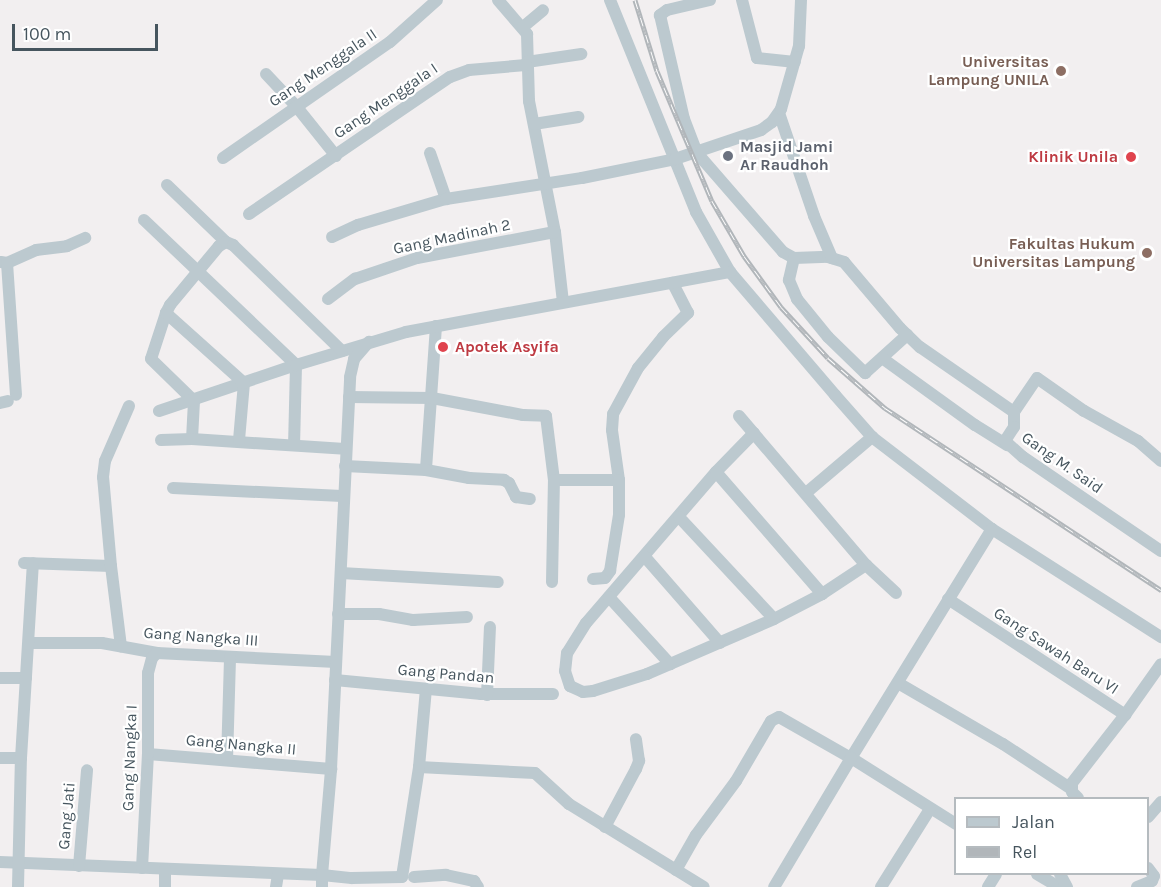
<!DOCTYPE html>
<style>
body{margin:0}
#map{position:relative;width:1161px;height:887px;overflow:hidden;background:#f2eff0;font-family:Karla,sans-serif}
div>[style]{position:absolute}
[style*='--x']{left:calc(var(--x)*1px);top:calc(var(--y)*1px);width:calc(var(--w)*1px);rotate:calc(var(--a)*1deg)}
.street>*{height:12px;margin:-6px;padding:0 6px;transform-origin:6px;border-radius:6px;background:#bcc9cf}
.rail>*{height:5px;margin-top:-2.5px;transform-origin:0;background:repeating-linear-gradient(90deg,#fff 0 9px,#b1b6ba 0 18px);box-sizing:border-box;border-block:2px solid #b1b6ba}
.dots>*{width:16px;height:16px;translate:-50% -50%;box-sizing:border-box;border:3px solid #fff;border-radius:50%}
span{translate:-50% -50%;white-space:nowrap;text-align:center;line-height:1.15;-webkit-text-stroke:4.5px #fff;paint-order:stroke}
.education-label{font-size:16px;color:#785e54;font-weight:700}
.right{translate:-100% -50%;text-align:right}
.street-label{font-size:16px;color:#46555e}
.worship-label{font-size:16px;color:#5b616d;font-weight:700}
.left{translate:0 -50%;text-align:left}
.health-label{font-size:16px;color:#be3a42;font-weight:700}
.legend{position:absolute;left:954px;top:797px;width:195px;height:78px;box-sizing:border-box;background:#fff;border:2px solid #b5bbbf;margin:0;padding:8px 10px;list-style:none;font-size:18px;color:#46555e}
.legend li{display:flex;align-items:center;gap:12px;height:30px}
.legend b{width:30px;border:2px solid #b5bbbf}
.scale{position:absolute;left:12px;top:24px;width:146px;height:27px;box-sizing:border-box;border:3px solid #46555e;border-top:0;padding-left:8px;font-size:18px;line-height:21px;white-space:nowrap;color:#46555e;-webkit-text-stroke:4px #fff;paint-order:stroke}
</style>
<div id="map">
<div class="street">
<div style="--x:498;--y:0;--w:45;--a:49.5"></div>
<div style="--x:527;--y:34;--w:67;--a:88.3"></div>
<div style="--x:529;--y:101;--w:134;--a:78.8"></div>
<div style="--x:555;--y:232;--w:70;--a:83.5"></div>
<div style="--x:610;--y:0;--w:229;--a:67.9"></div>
<div style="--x:696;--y:212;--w:69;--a:60.5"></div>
<div style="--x:730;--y:272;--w:162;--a:49.5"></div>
<div style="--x:835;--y:395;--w:56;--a:48.6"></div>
<div style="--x:872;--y:437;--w:151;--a:37.5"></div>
<div style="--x:992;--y:529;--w:201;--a:32.6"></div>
<div style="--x:710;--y:0;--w:44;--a:166.9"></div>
<div style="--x:667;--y:10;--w:9;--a:144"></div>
<div style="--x:660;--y:15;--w:107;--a:77"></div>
<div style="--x:684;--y:119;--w:36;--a:69"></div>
<div style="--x:697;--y:153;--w:131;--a:49"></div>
<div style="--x:783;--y:252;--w:13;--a:29"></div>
<div style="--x:794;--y:258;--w:34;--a:-2"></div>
<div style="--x:828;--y:257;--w:17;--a:17"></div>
<div style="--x:844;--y:262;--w:87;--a:49.7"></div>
<div style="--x:900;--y:328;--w:28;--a:44"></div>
<div style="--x:920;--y:347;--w:114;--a:34.7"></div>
<div style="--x:742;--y:0;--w:60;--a:75.5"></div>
<div style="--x:757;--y:58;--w:38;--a:6"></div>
<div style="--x:523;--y:27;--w:26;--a:-40"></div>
<div style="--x:527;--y:62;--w:55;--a:-8.4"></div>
<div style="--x:266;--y:74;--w:44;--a:46.8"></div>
<div style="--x:296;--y:106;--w:64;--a:51.3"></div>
<div style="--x:779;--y:113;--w:109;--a:71.2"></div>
<div style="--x:814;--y:216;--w:46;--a:66.8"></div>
<div style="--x:534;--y:124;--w:45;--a:-9"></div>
<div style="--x:430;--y:153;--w:49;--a:70.8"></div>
<div style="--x:223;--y:158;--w:203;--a:-34.8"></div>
<div style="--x:390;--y:42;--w:63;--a:-41.8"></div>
<div style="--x:167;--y:185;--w:82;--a:44"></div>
<div style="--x:249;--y:214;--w:243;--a:-34.3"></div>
<div style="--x:450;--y:77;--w:20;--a:-20"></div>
<div style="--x:469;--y:70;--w:57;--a:-5"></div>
<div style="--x:144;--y:220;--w:210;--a:43.6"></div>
<div style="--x:296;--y:365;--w:80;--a:91.4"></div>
<div style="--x:332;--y:237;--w:29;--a:-25"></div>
<div style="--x:358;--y:225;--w:92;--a:-16.5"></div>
<div style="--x:446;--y:199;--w:138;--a:-8.8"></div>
<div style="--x:582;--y:178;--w:95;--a:-11.5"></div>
<div style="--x:675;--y:159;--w:91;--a:-18.6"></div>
<div style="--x:761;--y:130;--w:14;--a:-36"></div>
<div style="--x:772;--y:122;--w:16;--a:-55"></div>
<div style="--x:781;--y:109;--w:66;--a:-74.1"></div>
<div style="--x:799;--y:46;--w:46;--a:-87.5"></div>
<div style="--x:794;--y:258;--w:23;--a:103"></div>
<div style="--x:789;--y:280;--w:21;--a:67"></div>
<div style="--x:797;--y:299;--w:49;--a:50.8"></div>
<div style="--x:828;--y:337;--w:52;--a:44.2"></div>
<div style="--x:865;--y:373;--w:57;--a:-42.1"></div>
<div style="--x:1;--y:262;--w:6;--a:9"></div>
<div style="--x:7;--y:263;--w:32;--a:-24"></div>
<div style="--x:36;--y:250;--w:31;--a:-7"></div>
<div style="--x:67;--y:246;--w:20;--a:-24"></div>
<div style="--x:7;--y:263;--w:132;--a:86.1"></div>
<div style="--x:328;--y:299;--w:34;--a:-37"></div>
<div style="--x:355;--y:279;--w:65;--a:-18.7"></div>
<div style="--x:417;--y:258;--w:140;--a:-10.7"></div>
<div style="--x:166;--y:313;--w:48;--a:108.1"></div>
<div style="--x:151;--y:359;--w:60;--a:44.3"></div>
<div style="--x:194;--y:401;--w:38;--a:93"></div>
<div style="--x:192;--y:439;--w:153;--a:3.7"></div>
<div style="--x:436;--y:326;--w:144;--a:94"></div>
<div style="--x:426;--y:470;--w:44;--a:10.5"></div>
<div style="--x:469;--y:478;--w:35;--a:3"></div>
<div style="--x:504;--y:480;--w:6;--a:31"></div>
<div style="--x:509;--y:483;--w:16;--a:63"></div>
<div style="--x:516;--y:497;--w:14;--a:8"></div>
<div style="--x:882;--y:358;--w:115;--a:35.8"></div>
<div style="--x:975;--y:425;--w:38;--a:32"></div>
<div style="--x:349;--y:397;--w:83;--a:0.7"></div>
<div style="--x:432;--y:398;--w:93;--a:10.6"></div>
<div style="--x:523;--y:415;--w:23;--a:2"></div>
<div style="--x:546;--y:416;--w:64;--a:82.9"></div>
<div style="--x:554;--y:480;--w:65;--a:0"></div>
<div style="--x:619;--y:480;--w:50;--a:-98"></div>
<div style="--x:612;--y:430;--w:16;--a:-86"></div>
<div style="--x:613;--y:414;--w:52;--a:-61.5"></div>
<div style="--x:638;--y:368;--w:40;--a:-51"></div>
<div style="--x:663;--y:337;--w:35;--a:-44"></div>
<div style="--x:688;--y:313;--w:34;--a:-117"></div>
<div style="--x:0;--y:403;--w:8;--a:-14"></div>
<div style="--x:159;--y:411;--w:145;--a:-18.6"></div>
<div style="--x:296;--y:365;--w:115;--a:-16.7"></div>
<div style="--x:406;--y:332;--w:330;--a:-10.5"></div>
<div style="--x:739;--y:416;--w:196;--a:49.6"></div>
<div style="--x:866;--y:565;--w:41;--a:43"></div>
<div style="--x:754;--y:433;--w:54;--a:134.3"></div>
<div style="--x:716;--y:472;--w:199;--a:130.7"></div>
<div style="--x:586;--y:623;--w:36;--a:122"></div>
<div style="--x:567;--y:653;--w:18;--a:96"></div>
<div style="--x:565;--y:671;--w:16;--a:72"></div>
<div style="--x:570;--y:686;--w:14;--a:25"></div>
<div style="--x:583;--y:692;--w:10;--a:-6"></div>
<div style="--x:593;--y:691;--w:57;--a:-17.5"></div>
<div style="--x:647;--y:674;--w:138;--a:-23.4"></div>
<div style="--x:774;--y:619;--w:54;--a:-27.5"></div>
<div style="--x:822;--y:594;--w:53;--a:-33.4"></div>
<div style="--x:161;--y:440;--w:31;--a:-2"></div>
<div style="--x:239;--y:440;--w:57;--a:-85"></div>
<div style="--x:244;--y:383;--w:105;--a:-138.1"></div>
<div style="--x:166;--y:313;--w:9;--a:-63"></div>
<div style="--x:170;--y:305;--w:77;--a:-50.3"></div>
<div style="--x:219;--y:246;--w:8;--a:-30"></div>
<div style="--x:226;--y:242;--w:8;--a:23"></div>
<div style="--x:233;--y:245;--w:152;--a:44.2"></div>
<div style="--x:1161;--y:461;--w:30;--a:-139"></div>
<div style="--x:1138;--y:441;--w:62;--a:-150.9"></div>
<div style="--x:1084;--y:411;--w:57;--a:-144.9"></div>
<div style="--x:1037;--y:378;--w:41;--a:124.1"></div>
<div style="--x:1014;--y:412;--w:15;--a:90"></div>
<div style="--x:1014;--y:427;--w:17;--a:123"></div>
<div style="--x:1005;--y:441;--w:24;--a:42"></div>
<div style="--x:1023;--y:457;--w:167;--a:34.3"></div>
<div style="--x:345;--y:466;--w:81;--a:2.8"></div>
<div style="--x:716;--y:472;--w:162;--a:49"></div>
<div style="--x:173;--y:488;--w:169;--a:2.7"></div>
<div style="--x:806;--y:493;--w:87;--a:-40.3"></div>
<div style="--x:679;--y:517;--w:139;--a:47"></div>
<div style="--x:645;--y:557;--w:114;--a:48.9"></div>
<div style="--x:24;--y:563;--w:87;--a:2"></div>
<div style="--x:111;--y:566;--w:81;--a:82.9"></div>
<div style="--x:111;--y:566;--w:89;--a:-95.1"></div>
<div style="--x:103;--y:477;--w:16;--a:-83"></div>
<div style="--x:105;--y:461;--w:60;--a:-66.4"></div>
<div style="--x:341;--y:573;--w:157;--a:3.3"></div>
<div style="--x:593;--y:579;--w:12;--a:-5"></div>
<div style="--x:605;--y:578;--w:9;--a:-54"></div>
<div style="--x:610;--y:571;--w:57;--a:-80.9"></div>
<div style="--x:619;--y:515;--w:35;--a:-90"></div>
<div style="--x:552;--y:582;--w:102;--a:-88.9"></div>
<div style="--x:609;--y:597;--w:91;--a:47.7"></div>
<div style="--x:948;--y:599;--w:212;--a:33.2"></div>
<div style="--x:1125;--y:715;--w:62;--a:-54.8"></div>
<div style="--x:338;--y:614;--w:41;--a:0"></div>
<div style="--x:379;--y:614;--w:35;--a:10"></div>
<div style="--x:413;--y:620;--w:54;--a:-3.2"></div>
<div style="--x:29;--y:643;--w:73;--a:0"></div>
<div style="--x:102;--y:643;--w:56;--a:10.3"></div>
<div style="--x:157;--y:653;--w:179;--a:2.9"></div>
<div style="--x:0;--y:678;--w:26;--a:0"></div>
<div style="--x:335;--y:680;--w:147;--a:5.5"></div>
<div style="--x:481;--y:694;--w:72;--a:0"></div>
<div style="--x:898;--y:683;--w:121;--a:30.2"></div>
<div style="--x:1003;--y:744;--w:80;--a:33.3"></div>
<div style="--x:487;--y:695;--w:68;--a:-87.5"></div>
<div style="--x:148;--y:754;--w:184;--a:4.7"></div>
<div style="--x:0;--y:758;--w:21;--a:0"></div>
<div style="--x:227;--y:760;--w:103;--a:-88.3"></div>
<div style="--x:419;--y:767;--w:116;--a:3"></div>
<div style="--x:535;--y:773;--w:46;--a:42.4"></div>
<div style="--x:569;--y:804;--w:158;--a:31.6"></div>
<div style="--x:1078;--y:798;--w:8;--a:-135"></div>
<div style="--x:1072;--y:792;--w:9;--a:-90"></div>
<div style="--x:1072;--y:783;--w:86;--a:-52.1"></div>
<div style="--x:1148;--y:817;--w:20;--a:-49"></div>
<div style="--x:956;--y:824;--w:124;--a:-147.8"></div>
<div style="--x:851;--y:758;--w:269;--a:-58.4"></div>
<div style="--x:605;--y:827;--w:66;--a:-61.9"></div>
<div style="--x:636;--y:769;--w:9;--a:-69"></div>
<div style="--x:639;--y:761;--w:22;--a:-98"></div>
<div style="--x:0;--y:862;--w:322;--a:2.3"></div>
<div style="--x:322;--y:875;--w:106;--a:-85.1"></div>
<div style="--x:331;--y:769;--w:392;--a:-87.2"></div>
<div style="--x:350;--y:377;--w:18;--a:-77"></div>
<div style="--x:354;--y:359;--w:23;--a:-49"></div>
<div style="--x:79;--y:866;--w:96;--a:-85.2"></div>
<div style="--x:142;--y:868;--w:114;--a:-87"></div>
<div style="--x:148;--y:754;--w:81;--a:-90"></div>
<div style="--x:148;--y:673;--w:16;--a:-75"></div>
<div style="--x:152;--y:658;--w:7;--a:-45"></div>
<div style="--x:676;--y:870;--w:40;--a:-60.3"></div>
<div style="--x:696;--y:835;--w:67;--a:-53.5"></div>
<div style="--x:736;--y:781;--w:69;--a:-59.7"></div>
<div style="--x:771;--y:721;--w:9;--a:-27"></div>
<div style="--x:779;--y:717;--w:83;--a:29.7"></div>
<div style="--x:851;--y:758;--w:150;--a:120.8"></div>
<div style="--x:1037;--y:874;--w:26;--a:31"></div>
<div style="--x:1060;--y:874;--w:15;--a:62"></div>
<div style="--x:414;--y:877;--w:32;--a:-4"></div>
<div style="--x:446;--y:875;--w:29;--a:12"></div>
<div style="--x:474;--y:881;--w:7;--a:56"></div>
<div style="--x:18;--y:887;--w:129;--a:-88.7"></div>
<div style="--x:21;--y:758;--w:195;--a:-86.5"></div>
<div style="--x:165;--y:887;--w:18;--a:-90"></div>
<div style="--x:276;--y:887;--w:13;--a:-81"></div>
<div style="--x:322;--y:887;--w:12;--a:-90"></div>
<div style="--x:322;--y:875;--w:30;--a:6"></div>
<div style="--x:352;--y:878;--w:50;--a:-1.1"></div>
<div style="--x:402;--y:877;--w:111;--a:-81.2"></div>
<div style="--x:419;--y:767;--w:78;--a:-84.9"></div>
<div style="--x:881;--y:887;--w:92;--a:-57.9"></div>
<div style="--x:988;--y:887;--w:15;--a:-58"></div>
<div style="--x:1137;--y:887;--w:16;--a:-22"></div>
<div style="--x:1152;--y:881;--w:5;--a:-68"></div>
<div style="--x:1154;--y:876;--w:10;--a:-127"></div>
</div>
<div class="rail">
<div style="--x:635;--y:0;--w:74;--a:72.8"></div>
<div style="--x:657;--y:71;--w:141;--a:67.1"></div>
<div style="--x:712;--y:201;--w:64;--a:59.8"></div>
<div style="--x:744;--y:256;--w:63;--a:54"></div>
<div style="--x:781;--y:307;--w:69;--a:47.3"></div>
<div style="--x:828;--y:358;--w:76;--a:41.3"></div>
<div style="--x:885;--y:408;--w:331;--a:33.4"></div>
</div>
<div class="dots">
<div style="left:1061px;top:71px;background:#8d6e63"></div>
<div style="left:728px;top:156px;background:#6b7280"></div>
<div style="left:1131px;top:157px;background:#e0444e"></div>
<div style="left:1147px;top:253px;background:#8d6e63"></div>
<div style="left:443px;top:347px;background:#e0444e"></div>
</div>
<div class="education-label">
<span class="right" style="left:1049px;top:71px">Universitas<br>Lampung UNILA</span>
<span class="right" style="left:1135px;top:253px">Fakultas Hukum<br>Universitas Lampung</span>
</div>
<div class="street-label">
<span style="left:323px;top:68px;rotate:-34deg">Gang Menggala II</span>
<span style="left:386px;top:101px;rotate:-34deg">Gang Menggala I</span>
<span style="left:452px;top:237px;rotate:-12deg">Gang Madinah 2</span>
<span style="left:1062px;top:463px;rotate:35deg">Gang M. Said</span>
<span style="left:201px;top:637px;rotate:4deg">Gang Nangka III</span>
<span style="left:1056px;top:651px;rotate:33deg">Gang Sawah Baru VI</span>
<span style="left:446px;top:674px;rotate:5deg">Gang Pandan</span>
<span style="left:241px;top:745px;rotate:5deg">Gang Nangka II</span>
<span style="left:130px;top:758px;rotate:-88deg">Gang Nangka I</span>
<span style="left:67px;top:816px;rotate:-85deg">Gang Jati</span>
</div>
<div class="worship-label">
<span class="left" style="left:740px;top:156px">Masjid Jami<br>Ar Raudhoh</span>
</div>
<div class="health-label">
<span class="right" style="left:1118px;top:157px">Klinik Unila</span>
<span class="left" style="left:455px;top:347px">Apotek Asyifa</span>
</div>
<ul class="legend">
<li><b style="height:8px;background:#bcc9cf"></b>Jalan</li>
<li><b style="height:8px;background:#b1b6ba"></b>Rel</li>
</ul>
<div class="scale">100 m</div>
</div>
